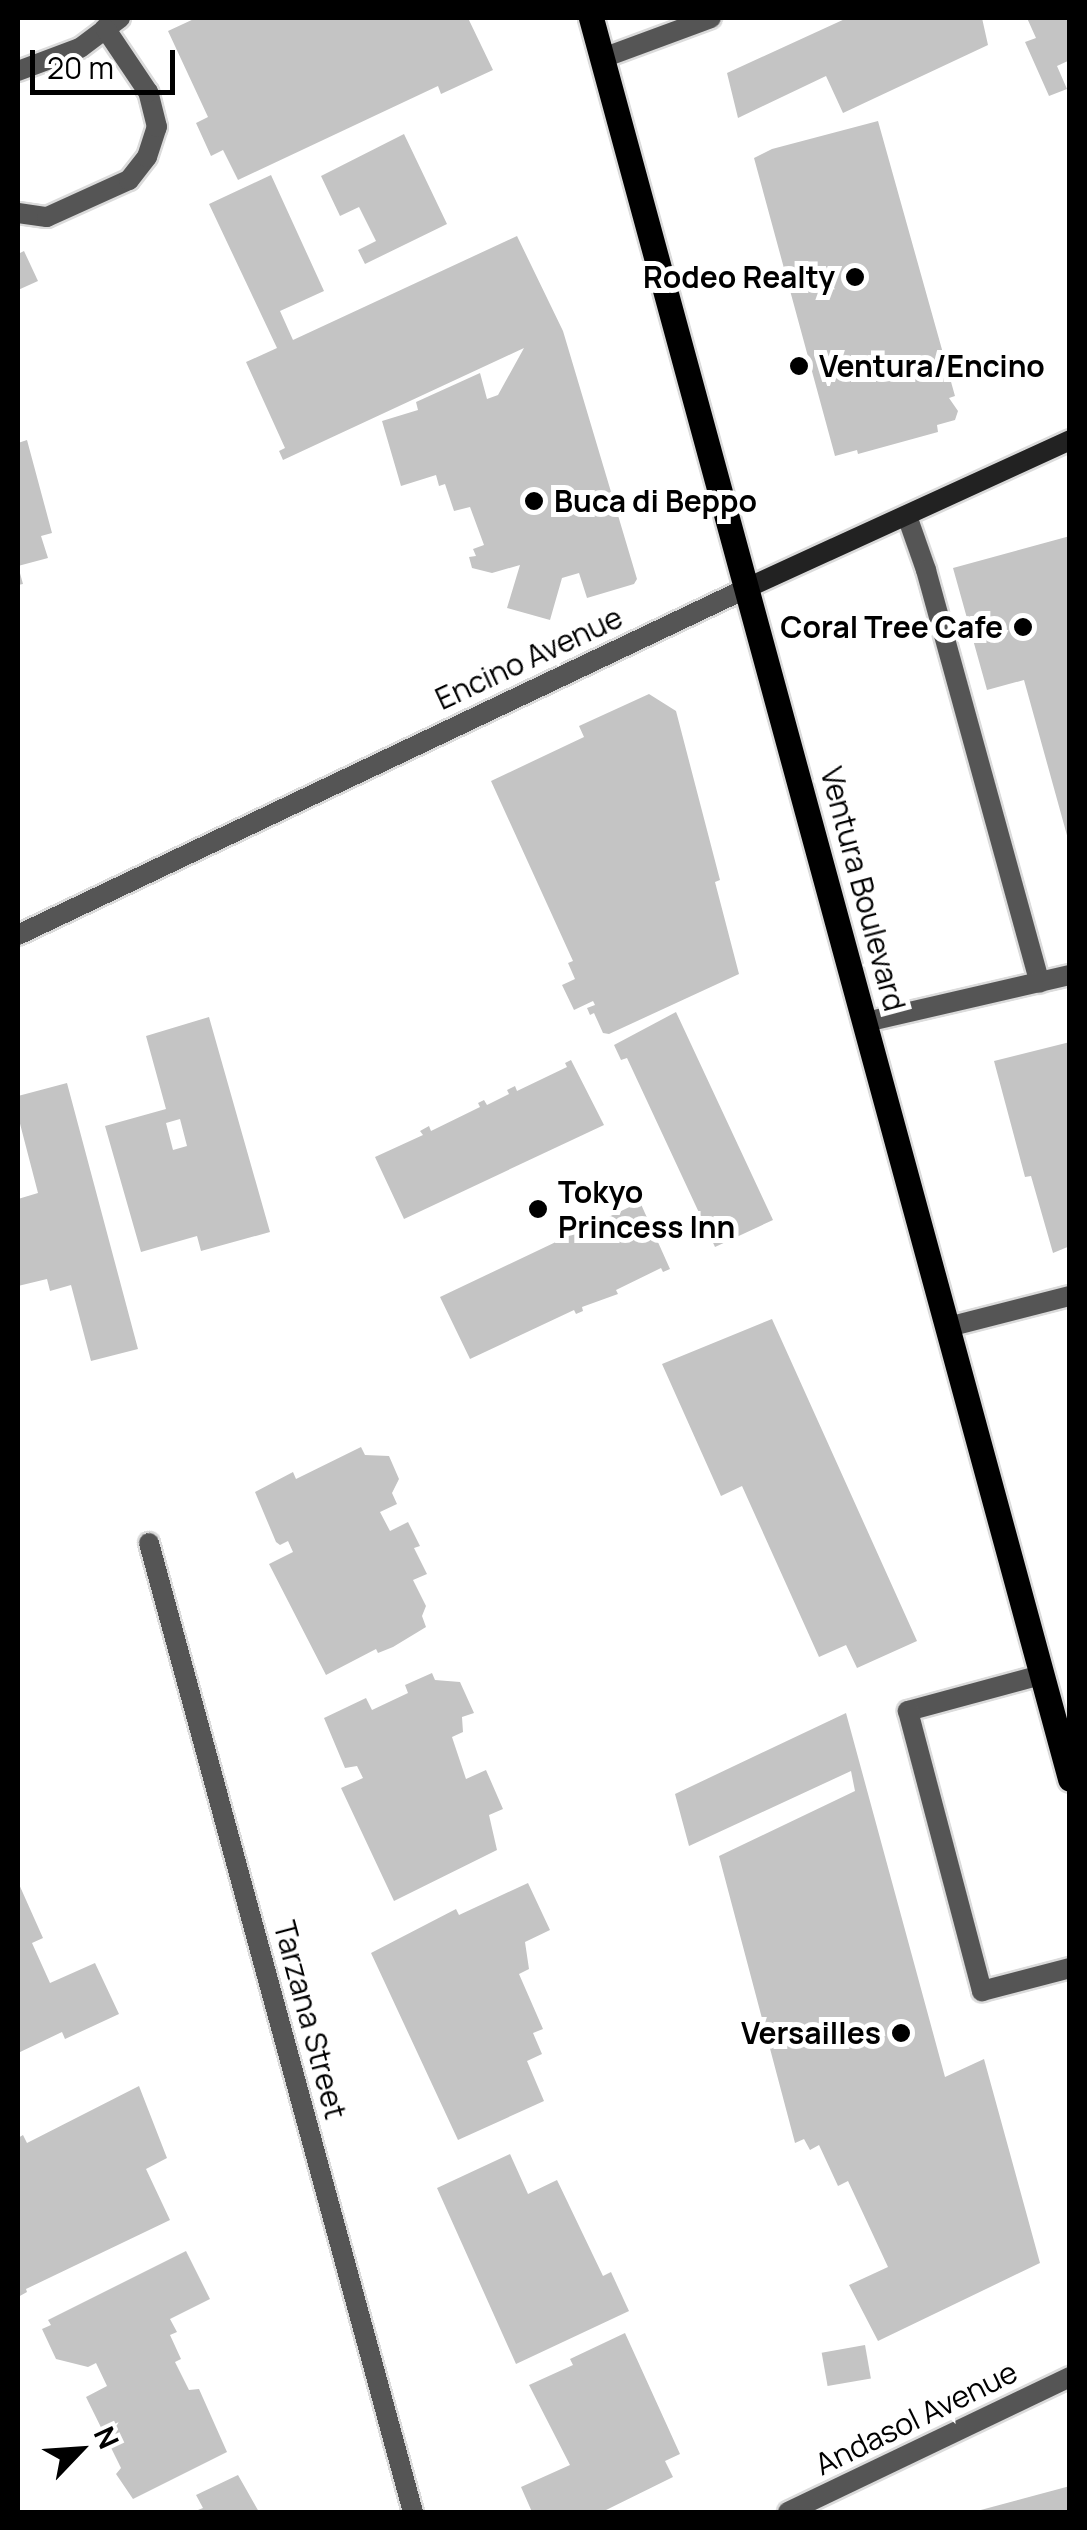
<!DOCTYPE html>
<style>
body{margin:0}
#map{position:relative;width:1087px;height:2530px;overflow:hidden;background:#fff;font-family:Manrope,sans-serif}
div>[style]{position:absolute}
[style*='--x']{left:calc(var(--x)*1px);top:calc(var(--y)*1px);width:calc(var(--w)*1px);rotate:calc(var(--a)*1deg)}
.building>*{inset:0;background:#c4c4c4;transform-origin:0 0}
.roads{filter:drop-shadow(2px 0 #dbdbdb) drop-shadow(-2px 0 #dbdbdb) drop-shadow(0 2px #dbdbdb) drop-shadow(0 -2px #dbdbdb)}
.lane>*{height:20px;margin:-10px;padding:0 10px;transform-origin:10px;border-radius:10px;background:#555}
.street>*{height:20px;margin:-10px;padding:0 10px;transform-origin:10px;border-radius:10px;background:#555}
.secondary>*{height:20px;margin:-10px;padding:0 10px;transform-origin:10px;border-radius:10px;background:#222}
.primary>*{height:25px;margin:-12.5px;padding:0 12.5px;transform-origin:12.5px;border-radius:12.5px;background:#000}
.dots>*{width:28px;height:28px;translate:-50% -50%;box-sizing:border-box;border:5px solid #fff;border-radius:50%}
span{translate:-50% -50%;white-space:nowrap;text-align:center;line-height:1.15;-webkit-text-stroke:10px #fff;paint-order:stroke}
.poi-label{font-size:30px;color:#000;font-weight:700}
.right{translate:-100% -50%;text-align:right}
.left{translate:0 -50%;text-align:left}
.street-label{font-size:30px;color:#000}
.frame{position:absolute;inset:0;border:20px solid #000;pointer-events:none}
.north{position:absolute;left:30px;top:2400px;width:100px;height:100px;-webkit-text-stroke:8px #fff;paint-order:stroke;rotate:65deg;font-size:28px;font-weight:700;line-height:40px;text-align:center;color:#000}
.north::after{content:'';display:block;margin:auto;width:35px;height:45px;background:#000;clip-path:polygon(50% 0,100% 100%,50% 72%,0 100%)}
.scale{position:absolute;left:30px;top:50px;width:145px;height:45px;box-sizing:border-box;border:5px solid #000;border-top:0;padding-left:12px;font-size:30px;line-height:35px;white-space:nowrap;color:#000;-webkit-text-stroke:8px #fff;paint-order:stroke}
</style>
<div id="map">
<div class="building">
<div style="clip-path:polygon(196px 18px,468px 18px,493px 70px,441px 94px,438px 86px,238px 180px,223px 150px,211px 156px,196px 123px,208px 117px,168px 31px)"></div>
<div style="clip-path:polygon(847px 18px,982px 18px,988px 45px,843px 113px,826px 76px,738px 118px,727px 73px)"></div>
<div style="clip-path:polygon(1027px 18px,1070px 18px,1070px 60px,1057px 66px,1067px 89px,1049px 96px,1025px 42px,1036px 38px)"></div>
<div style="clip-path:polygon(878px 121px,955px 396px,949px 398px,958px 411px,955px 420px,937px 425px,938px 432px,858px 454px,857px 450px,835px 456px,754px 158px,772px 149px)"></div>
<div style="clip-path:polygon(404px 134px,447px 224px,365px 264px,358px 250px,376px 241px,359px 207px,340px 216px,321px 176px)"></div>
<div style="clip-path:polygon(271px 175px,324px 291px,280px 311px,293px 340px,517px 236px,563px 331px,637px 579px,634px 584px,587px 598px,579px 573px,562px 578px,550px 620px,507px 608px,520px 565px,492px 573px,472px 568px,469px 557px,476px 556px,473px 549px,484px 545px,470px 507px,454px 511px,445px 484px,439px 486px,436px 475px,401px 486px,382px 421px,418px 410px,416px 402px,480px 373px,487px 399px,498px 395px,524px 348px,283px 460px,279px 451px,285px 448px,246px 362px,277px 348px,209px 204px)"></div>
<div style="clip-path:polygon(24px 251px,38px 281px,18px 290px,18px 254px)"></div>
<div style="clip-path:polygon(27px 440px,52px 533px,41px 536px,48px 558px,18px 566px,23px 584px,18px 585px,18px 443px)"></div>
<div style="clip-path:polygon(1070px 536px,1070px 839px,1068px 839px,1024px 680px,987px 690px,953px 568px)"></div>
<div style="clip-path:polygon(649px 694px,676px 711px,720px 880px,715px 882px,739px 974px,609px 1034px,603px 1033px,594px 1013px,590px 1015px,587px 1008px,595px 1005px,593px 1001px,574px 1010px,562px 985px,575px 979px,568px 963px,573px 961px,491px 781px,584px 737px,579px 726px)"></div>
<div style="clip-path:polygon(676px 1012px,773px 1220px,715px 1247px,627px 1058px,621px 1060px,614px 1045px)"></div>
<div style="clip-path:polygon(evenodd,209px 1017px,270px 1232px,201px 1251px,197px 1236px,141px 1252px,105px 1126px,166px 1109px,146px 1036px,209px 1017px,180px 1119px,187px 1146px,173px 1150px,166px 1123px,180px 1119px)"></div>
<div style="clip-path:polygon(1070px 1042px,1070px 1246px,1053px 1253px,1031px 1176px,1025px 1177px,994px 1061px)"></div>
<div style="clip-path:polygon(571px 1060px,604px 1125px,404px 1219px,375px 1157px,423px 1135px,420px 1131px,429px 1126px,431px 1131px,480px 1107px,478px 1103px,484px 1100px,487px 1105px,509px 1094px,507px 1090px,515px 1086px,517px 1091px,567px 1067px,565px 1063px)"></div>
<div style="clip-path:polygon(67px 1083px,138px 1349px,91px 1361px,71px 1285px,50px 1291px,47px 1279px,18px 1286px,18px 1199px,38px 1193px,18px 1116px,18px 1096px)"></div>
<div style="clip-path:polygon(640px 1202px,670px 1269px,663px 1272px,661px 1268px,616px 1290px,618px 1294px,582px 1307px,583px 1311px,576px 1314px,574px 1310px,470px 1359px,440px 1297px)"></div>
<div style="clip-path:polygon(772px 1319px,917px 1641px,857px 1668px,846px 1645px,819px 1657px,742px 1486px,721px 1496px,662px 1364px)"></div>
<div style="clip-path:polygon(361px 1447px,365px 1455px,389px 1456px,399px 1479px,392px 1493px,397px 1504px,380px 1512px,390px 1531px,408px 1522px,420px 1546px,414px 1548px,427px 1574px,413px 1580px,426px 1606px,422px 1616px,426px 1627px,393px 1647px,378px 1653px,376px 1649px,326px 1675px,269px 1564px,293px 1552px,288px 1541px,280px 1545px,276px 1542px,255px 1492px,293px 1472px,296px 1479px)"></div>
<div style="clip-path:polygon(432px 1673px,435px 1680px,460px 1682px,474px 1713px,462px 1717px,463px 1732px,452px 1737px,466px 1779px,486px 1770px,503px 1809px,489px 1815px,497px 1850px,394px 1901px,341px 1788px,363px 1778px,357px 1766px,345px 1768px,324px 1718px,366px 1698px,372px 1710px,408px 1693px,405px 1685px)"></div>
<div style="clip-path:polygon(846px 1713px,945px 2077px,984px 2059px,1040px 2263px,878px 2341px,849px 2285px,888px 2267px,848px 2181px,838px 2186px,819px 2145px,810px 2150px,804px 2139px,795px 2143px,719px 1856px,855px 1791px,851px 1771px,689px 1846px,675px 1794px)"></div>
<div style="clip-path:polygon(18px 1882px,43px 1938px,32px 1943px,50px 1983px,95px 1963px,119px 2014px,65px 2039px,62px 2032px,18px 2053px)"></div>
<div style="clip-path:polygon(528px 1883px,550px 1930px,525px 1942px,529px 1969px,519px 1974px,543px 2029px,533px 2033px,542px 2054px,527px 2061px,544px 2101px,458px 2140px,371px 1953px,456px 1909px,459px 1915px)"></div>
<div style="clip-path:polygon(139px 2086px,167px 2158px,146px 2169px,170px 2220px,26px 2289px,27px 2292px,18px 2297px,18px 2138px,23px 2135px,27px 2143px)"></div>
<div style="clip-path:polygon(510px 2154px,528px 2194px,557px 2180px,603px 2276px,611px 2272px,629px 2311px,516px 2364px,437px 2188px)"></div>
<div style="clip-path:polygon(186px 2251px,210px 2299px,170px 2319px,177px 2332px,170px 2335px,181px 2359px,175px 2362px,189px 2390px,199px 2389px,227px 2452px,133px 2499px,116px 2474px,121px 2468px,86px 2397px,107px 2386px,96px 2363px,88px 2367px,56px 2359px,42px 2329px,51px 2325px,48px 2320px)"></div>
<div style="clip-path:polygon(625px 2333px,680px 2454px,665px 2461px,673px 2477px,602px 2512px,532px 2512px,521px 2487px,570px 2465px,529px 2385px,573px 2365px,570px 2359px)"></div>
<div style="left:865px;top:2345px;width:34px;height:44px;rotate:80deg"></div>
<div style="clip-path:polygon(238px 2475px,259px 2512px,193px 2512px,203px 2508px,196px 2495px)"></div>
<div style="clip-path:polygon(1070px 2486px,1070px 2512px,977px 2512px,977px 2511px)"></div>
</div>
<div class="roads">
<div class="lane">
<div style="--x:603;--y:58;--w:115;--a:-20.3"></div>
<div style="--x:18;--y:71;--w:66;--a:-20.4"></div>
<div style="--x:80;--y:48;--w:50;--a:-36.9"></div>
<div style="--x:18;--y:213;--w:29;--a:8"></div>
<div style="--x:47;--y:217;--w:90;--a:-24.3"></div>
<div style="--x:129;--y:180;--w:29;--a:-52"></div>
<div style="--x:147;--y:157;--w:32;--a:-72"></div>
<div style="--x:157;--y:127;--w:36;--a:-104"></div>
<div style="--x:148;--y:92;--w:77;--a:-123.9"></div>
<div style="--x:907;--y:516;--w:57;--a:70.6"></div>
<div style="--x:926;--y:570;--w:428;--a:74.6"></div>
<div style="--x:866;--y:1022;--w:209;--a:-13"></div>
<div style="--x:948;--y:1327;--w:126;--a:-14.3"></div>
<div style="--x:1041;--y:1675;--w:138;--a:164.9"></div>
<div style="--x:908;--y:1711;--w:290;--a:75.2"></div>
<div style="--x:982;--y:1991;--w:91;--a:-14.6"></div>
</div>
<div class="street">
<div style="--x:18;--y:935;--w:807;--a:-25.45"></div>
<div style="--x:149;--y:1543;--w:1004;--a:74.76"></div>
<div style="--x:788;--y:2512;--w:313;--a:-25.6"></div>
</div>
<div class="secondary">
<div style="--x:747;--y:588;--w:355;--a:-24.6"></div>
</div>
<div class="primary">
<div style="--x:591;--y:18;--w:1825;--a:74.78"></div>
</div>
</div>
<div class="dots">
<div style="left:855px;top:277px;background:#000"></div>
<div style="left:799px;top:366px;background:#000"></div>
<div style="left:534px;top:501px;background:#000"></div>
<div style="left:1023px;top:627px;background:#000"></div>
<div style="left:538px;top:1209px;background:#000"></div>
<div style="left:901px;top:2033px;background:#000"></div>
</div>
<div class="poi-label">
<span class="right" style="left:835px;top:277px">Rodeo Realty</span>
<span class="left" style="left:819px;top:366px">Ventura/Encino</span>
<span class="left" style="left:554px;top:501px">Buca di Beppo</span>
<span class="right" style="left:1003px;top:627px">Coral Tree Cafe</span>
<span class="left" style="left:558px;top:1209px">Tokyo<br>Princess Inn</span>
<span class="right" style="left:881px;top:2033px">Versailles</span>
</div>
<div class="street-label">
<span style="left:529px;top:658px;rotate:-25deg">Encino Avenue</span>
<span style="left:863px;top:889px;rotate:75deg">Ventura Boulevard</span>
<span style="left:310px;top:2020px;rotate:75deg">Tarzana Street</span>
<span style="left:916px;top:2418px;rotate:-26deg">Andasol Avenue</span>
</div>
<div class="frame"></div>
<div class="north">N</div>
<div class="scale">20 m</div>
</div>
